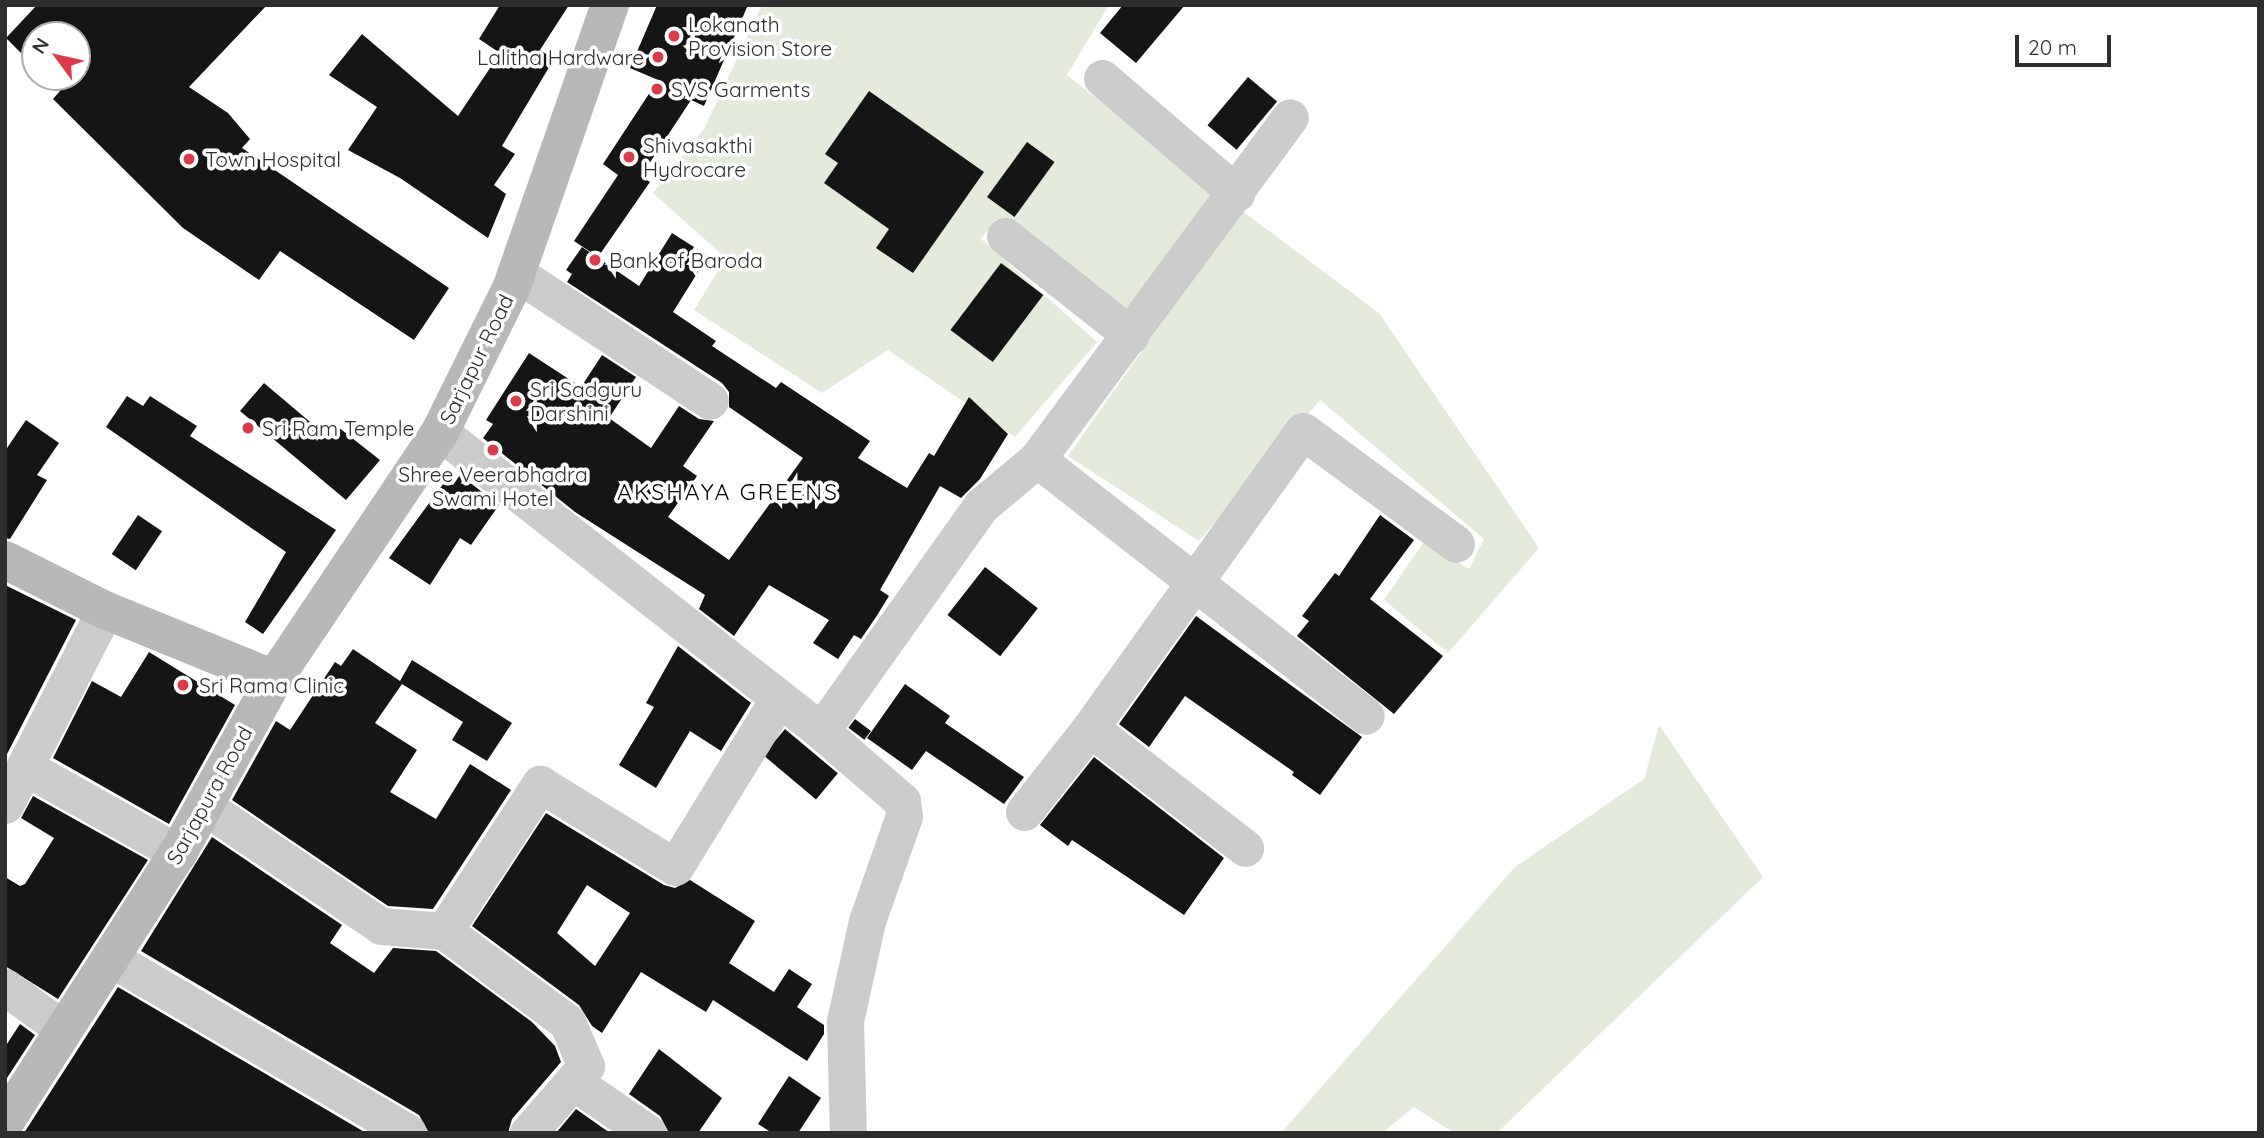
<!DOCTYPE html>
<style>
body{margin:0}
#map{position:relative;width:2264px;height:1138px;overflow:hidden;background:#fff;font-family:Quicksand,sans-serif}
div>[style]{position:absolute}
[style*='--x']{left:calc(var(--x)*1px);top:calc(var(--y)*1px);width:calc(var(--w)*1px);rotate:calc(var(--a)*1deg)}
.green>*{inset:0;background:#e4ebdd}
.building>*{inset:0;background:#151515;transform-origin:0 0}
.street>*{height:37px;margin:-18.5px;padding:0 18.5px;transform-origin:18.5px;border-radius:18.5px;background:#cbcbcb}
.secondary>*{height:38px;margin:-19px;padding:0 19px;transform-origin:19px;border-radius:19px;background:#b8b8b8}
.dots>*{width:19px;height:19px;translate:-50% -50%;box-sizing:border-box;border:4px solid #fff;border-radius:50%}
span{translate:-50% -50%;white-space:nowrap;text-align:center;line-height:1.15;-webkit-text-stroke:7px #fff;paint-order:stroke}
.poi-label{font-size:21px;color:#2e2e2e}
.left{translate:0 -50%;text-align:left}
.right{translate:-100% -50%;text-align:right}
.street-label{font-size:21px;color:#2e2e2e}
.neighbourhood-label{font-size:23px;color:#000;letter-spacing:2px}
.frame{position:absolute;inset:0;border:7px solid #2e2e2e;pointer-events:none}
.north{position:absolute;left:21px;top:21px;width:70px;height:70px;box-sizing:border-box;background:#fff;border:2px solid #ababab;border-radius:50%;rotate:303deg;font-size:19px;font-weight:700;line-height:28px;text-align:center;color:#2e2e2e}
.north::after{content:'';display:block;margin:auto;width:24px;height:32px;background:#db3a48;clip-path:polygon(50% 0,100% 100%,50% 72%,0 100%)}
.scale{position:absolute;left:2015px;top:35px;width:96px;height:32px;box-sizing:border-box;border:4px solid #2e2e2e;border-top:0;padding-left:9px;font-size:21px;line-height:24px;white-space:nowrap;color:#2e2e2e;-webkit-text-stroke:5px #fff;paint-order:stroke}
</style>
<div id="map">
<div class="green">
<div style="clip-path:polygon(762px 5px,1109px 5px,1067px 75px,1216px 193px,1129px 312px,996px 219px,981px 239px,1097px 342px,1015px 437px,888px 350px,822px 393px,694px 310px,726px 258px,653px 193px,704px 129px)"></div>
<div style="clip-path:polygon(1241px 210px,1379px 313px,1539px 548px,1448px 653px,1384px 600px,1423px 543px,1469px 569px,1484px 539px,1320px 400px,1199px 541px,1068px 456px)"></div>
<div style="clip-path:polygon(1659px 725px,1763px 877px,1497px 1133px,1454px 1133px,1414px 1107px,1382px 1133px,1281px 1133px,1515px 867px,1644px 779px)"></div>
</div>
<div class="building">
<div style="clip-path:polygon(37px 5px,267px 5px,189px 87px,228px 113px,250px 139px,242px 148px,449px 288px,414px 340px,280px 251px,259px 280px,183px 228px,53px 99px,60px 91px,46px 77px,77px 77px,77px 35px,35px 35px,35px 67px,6px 38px)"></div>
<div style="clip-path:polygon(500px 5px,569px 5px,540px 50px,554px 59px,502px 146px,515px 154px,494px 185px,506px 194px,488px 238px,400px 178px,348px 150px,377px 107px,329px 75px,362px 34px,458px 116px,500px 53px,479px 39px)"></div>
<div style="clip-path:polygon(657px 5px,748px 5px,704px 106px,691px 100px,641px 176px,650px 182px,598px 257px,574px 241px,618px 175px,603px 164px,658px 80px,630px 68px)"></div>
<div style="clip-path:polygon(1123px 5px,1185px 5px,1136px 63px,1100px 33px)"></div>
<div style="left:1248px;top:77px;width:38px;height:63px;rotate:40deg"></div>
<div style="clip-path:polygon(869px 91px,984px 172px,913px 273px,876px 248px,889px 229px,824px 183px,838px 163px,825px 154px)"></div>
<div style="left:1027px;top:142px;width:34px;height:68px;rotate:36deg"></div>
<div style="clip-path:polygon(672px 233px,708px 256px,673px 312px,716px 341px,712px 346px,776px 388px,781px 382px,870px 441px,858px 458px,907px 488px,929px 453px,934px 456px,969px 397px,1008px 434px,980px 479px,961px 498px,940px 486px,880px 590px,889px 596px,876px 617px,861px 639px,854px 635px,838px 659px,813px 643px,829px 620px,769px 585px,734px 636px,699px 609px,705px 595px,575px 512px,483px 438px,493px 424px,486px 420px,529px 353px,581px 387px,602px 355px,636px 377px,609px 418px,651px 448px,679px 406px,699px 419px,714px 421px,683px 466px,697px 476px,668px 517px,729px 560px,803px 458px,729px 407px,729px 392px,722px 383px,567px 282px,572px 274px,566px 270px,582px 247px,639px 286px)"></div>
<div style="left:1001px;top:263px;width:53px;height:84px;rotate:37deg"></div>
<div style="clip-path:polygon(264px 383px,329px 438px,338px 427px,380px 460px,346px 500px,240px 411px)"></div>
<div style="clip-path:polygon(127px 396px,143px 406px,150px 396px,197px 426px,190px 436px,336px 530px,263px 634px,245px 622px,286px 552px,106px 427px)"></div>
<div style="clip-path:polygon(26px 420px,59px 443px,37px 475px,47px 480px,10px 539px,5px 538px,5px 451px)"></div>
<div style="clip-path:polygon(460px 475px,499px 505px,471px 545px,460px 538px,430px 585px,389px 558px,446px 480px,453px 485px)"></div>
<div style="left:138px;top:515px;width:29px;height:47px;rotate:34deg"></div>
<div style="clip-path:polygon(1380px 515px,1414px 540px,1370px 599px,1443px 656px,1394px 714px,1297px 636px,1309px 621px,1302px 616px,1335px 573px,1339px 576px)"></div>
<div style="left:985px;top:567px;width:67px;height:61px;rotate:38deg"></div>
<div style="clip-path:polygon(5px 585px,76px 620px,5px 758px)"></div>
<div style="clip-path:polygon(1196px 616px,1362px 737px,1320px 795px,1292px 775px,1294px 772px,1185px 696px,1149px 747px,1119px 724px)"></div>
<div style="clip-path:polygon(678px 646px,751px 703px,721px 751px,690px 731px,656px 788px,619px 765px,654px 707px,646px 703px)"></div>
<div style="clip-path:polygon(353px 649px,400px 681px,412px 660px,512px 723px,487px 761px,452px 740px,463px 722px,402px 684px,375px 723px,417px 750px,390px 792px,436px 819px,470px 764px,511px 790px,433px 909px,388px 906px,232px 800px,276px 721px,290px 730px,335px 662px,341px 666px)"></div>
<div style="clip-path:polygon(149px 652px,235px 705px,169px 824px,53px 758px,92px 681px,121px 697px)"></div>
<div style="clip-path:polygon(905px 684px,950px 716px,945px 723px,1024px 777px,1004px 804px,926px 751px,912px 770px,867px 738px)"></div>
<div style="left:855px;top:719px;width:20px;height:11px;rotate:37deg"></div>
<div style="left:785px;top:729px;width:69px;height:34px;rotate:40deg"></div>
<div style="clip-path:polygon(1094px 757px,1224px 858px,1184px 915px,1072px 840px,1068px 846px,1040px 825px)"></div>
<div style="clip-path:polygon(33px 796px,148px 860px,58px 999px,5px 966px,5px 877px,20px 886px,25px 884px,54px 838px,21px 818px)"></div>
<div style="clip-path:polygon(evenodd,546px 813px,664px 885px,675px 888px,690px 880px,755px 921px,729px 963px,774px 992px,789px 969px,812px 984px,797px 1007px,824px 1025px,824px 1034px,807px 1061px,713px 1000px,706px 1012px,641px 972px,602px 1033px,592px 1026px,579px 1005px,472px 926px,546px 813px,587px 885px,630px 913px,595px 966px,557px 933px,587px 885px)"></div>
<div style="clip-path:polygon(212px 837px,342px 925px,330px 943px,374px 973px,393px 948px,436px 951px,532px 1022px,555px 1046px,561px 1062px,512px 1119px,508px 1133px,429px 1133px,419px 1115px,141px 951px)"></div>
<div style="clip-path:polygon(118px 987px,366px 1133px,24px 1133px)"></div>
<div style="clip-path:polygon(20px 1024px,35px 1035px,5px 1081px,5px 1047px)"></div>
<div style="clip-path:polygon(659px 1049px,722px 1098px,698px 1133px,669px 1133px,660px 1116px,629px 1094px)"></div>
<div style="clip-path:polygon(789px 1076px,821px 1098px,798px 1133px,772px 1133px,758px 1124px)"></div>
<div style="clip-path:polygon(576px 1109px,610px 1133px,556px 1133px)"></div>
</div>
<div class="street">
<div style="--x:1102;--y:78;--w:177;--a:40.6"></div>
<div style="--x:1005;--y:236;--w:160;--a:38.2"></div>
<div style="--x:516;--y:273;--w:232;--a:33.4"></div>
<div style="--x:440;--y:432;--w:484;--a:38.1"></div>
<div style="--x:821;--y:731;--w:107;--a:40.8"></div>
<div style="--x:902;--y:801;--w:15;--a:82"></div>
<div style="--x:904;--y:816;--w:111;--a:109.4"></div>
<div style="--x:867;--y:921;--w:102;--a:102.4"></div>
<div style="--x:845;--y:1021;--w:112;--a:88.5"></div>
<div style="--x:1037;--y:459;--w:417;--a:38"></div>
<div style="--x:1090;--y:728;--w:196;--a:37.7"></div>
<div style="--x:821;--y:731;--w:276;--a:-54.6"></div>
<div style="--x:981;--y:506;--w:73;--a:-40"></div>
<div style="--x:1037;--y:459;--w:425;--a:-53.5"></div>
<div style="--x:25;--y:767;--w:176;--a:29.3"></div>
<div style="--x:5;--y:805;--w:219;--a:-62.9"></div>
<div style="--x:204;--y:806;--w:214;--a:34.1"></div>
<div style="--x:381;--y:926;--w:63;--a:4.5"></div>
<div style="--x:444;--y:931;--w:153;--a:36.5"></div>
<div style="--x:567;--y:1022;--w:48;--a:66.6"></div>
<div style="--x:586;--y:1066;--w:89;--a:130.9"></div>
<div style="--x:1024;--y:812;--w:107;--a:-51.8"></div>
<div style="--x:1090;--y:728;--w:365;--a:-54.4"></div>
<div style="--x:1303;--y:431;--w:190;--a:36.4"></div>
<div style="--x:444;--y:931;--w:176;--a:-56.9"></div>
<div style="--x:540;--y:784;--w:158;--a:31.6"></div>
<div style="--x:675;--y:867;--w:198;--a:-58.4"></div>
<div style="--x:112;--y:959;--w:343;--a:30.4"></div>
<div style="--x:5;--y:987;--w:72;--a:35.9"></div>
<div style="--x:575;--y:1083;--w:88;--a:34.4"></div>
</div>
<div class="secondary">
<div style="--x:5;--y:560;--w:112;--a:26.6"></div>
<div style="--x:105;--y:610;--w:183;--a:22.2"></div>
<div style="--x:5;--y:1122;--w:320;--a:-57.3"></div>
<div style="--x:178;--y:853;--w:199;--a:-61.1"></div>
<div style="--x:274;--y:679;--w:298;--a:-56.1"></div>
<div style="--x:440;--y:432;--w:163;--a:-63.7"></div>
<div style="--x:512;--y:286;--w:298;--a:-70.8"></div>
</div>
<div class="dots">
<div style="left:674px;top:36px;background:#db3a48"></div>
<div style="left:658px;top:57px;background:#db3a48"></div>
<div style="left:657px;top:89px;background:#db3a48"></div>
<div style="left:629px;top:157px;background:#db3a48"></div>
<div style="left:189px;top:159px;background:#db3a48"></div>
<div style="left:595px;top:260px;background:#db3a48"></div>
<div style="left:516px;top:401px;background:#db3a48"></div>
<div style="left:248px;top:428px;background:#db3a48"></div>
<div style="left:493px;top:450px;background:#db3a48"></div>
<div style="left:183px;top:685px;background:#db3a48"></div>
</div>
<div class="poi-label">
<span class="left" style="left:688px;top:36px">Lokanath<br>Provision Store</span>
<span class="right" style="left:644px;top:57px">Lalitha Hardware</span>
<span class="left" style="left:671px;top:89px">SVS Garments</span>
<span class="left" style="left:643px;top:157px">Shivasakthi<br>Hydrocare</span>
<span class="left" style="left:205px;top:159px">Town Hospital</span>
<span class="left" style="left:609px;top:260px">Bank of Baroda</span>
<span class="left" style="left:530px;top:401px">Sri Sadguru<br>Darshini</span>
<span class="left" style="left:262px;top:428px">Sri Ram Temple</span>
<span style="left:493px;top:486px">Shree Veerabhadra<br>Swami Hotel</span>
<span class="left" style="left:199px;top:685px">Sri Rama Clinic</span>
</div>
<div class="street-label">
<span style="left:476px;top:359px;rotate:-64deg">Sarjapur Road</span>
<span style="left:209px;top:795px;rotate:-61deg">Sarjapura Road</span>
</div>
<div class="neighbourhood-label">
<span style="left:728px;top:492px">AKSHAYA GREENS</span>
</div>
<div class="frame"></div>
<div class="north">N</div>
<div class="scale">20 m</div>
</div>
